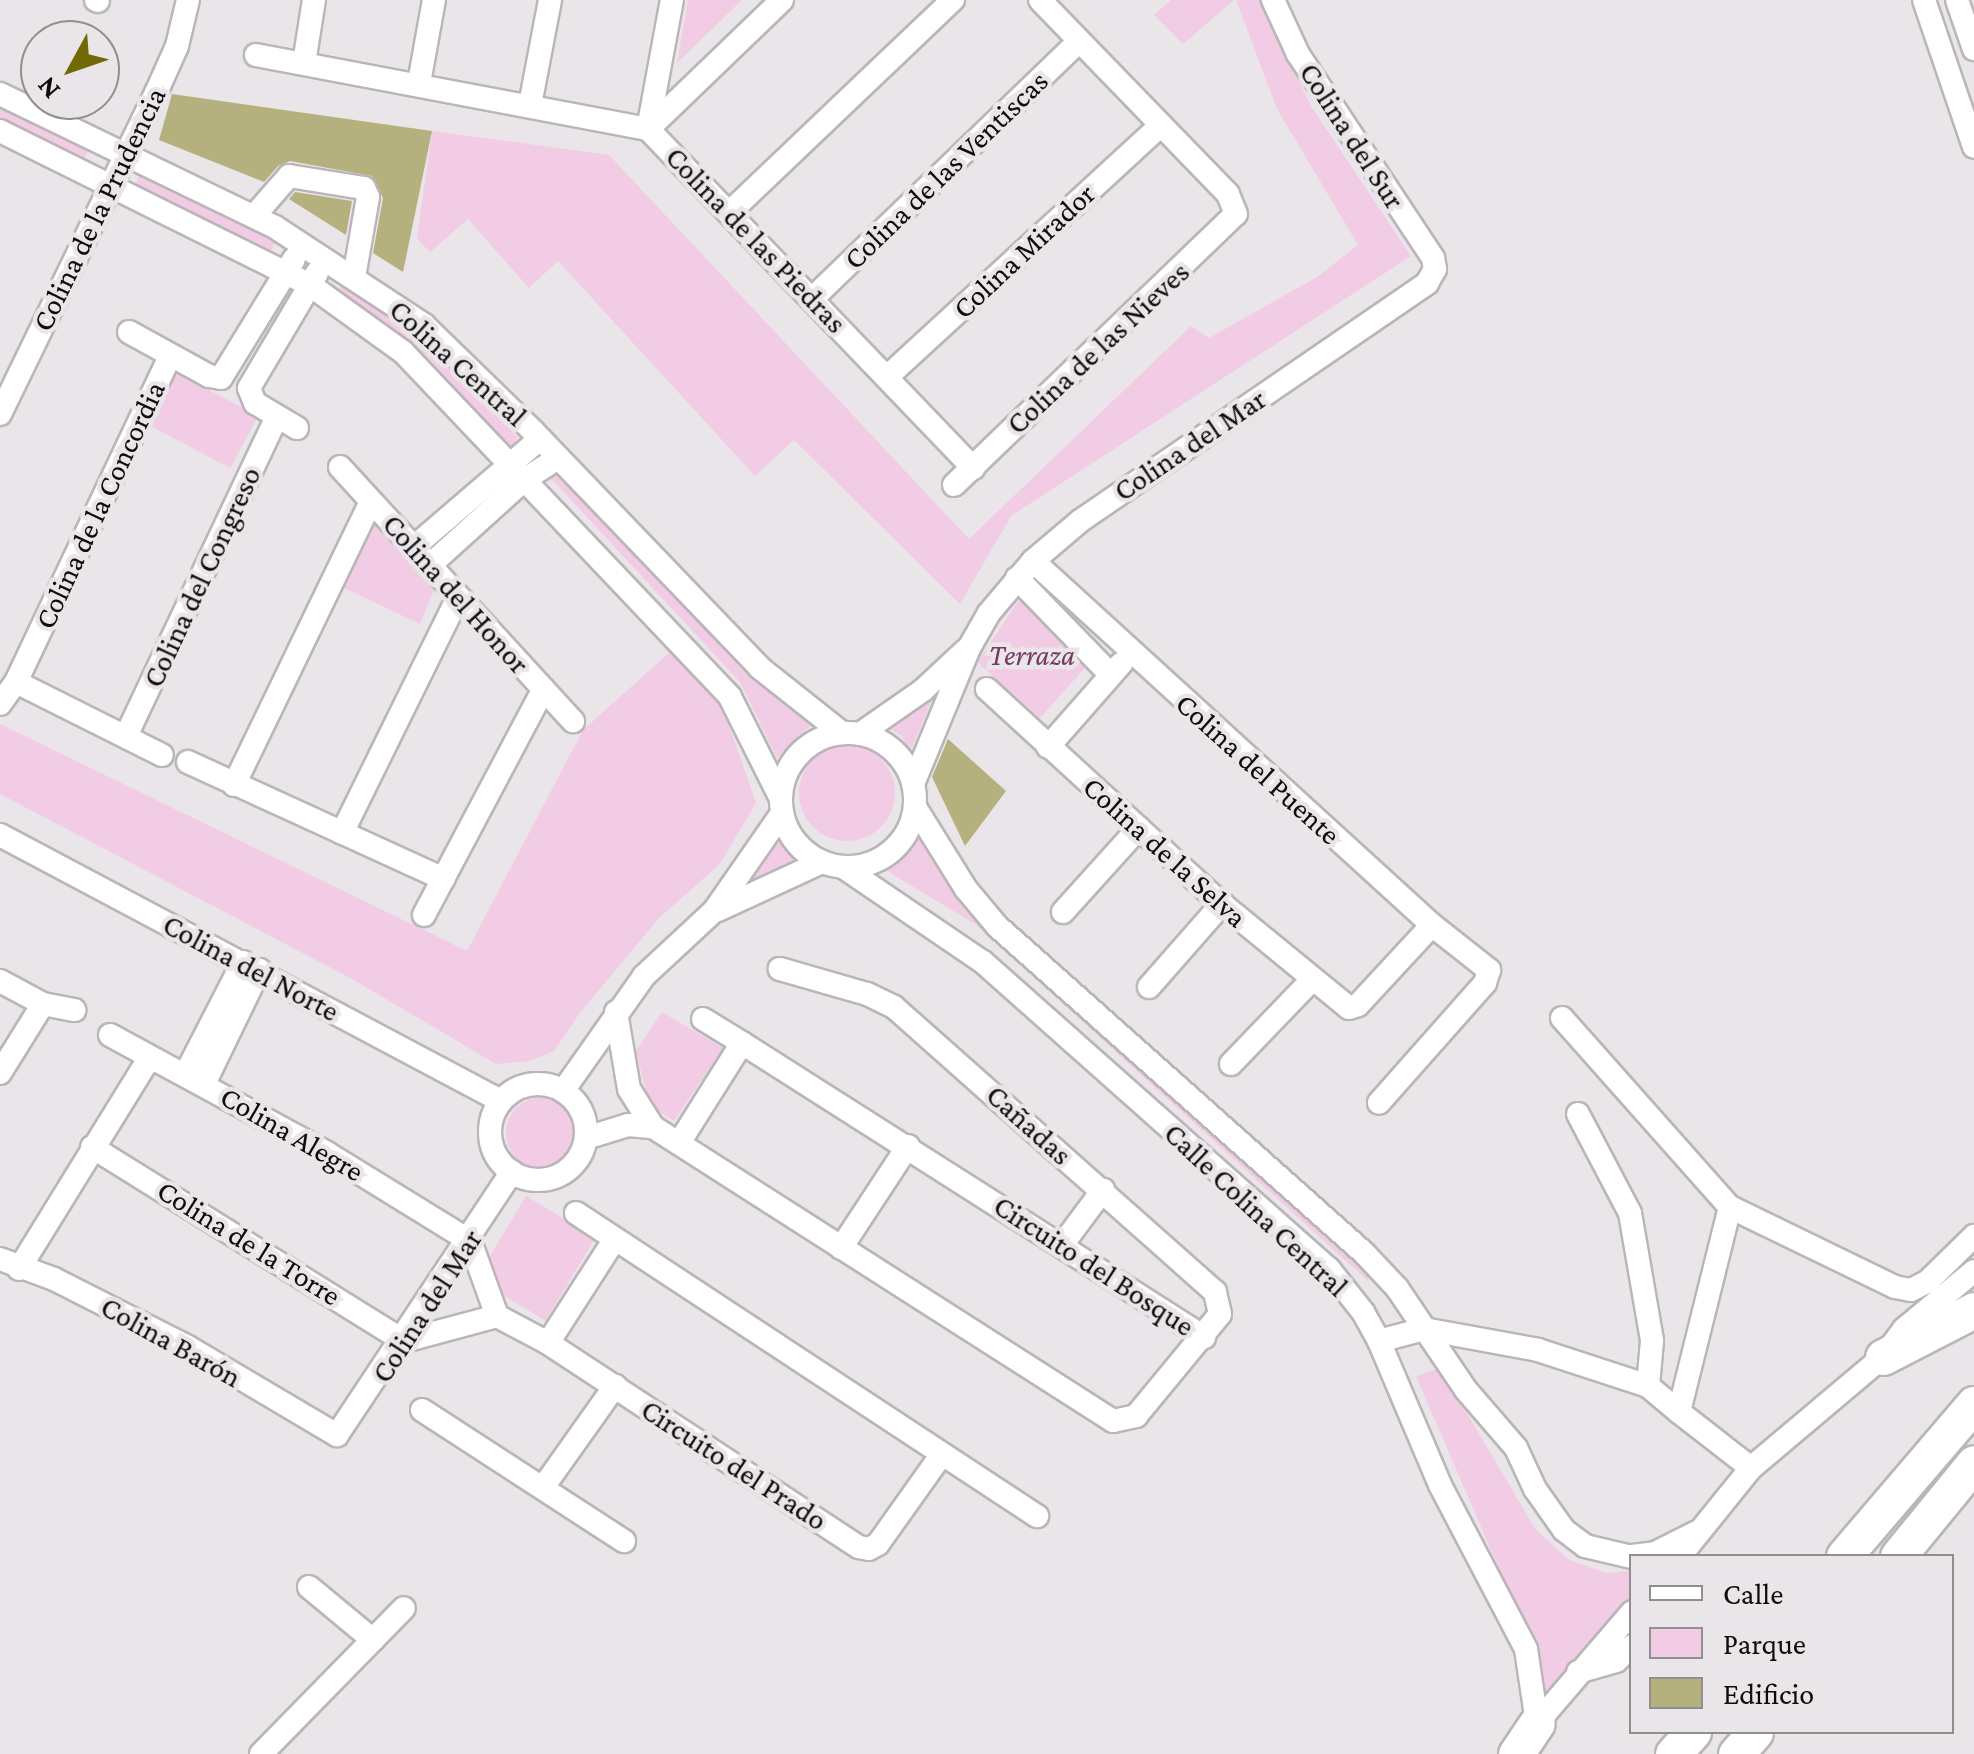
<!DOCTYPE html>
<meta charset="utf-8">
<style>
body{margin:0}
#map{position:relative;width:1974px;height:1754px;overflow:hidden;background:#eae5e8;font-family:"Crimson Pro",serif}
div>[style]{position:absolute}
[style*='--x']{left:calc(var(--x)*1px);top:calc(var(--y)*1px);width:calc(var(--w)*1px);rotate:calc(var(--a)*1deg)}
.green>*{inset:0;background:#f2cce4;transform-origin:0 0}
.round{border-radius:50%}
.building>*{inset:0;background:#b4b17e}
.roads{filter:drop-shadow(2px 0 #bab6b8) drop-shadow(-2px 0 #bab6b8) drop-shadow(0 2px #bab6b8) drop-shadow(0 -2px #bab6b8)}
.minor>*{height:22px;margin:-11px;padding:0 11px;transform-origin:11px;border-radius:11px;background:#fff}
.minor>.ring{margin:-11px;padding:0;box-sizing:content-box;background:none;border:22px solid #fff;border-radius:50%}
.highway>*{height:35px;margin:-17.5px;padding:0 17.5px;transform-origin:17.5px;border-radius:17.5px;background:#fff}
span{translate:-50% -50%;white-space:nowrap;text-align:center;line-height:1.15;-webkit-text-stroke:9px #eae5e8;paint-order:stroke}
.street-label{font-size:30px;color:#0d0b0c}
.park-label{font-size:30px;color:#743a63;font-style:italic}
.legend{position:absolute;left:1629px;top:1554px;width:325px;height:180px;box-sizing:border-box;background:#eae5e8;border:2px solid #928e90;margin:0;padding:12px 18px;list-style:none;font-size:30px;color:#0d0b0c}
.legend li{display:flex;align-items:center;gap:20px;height:50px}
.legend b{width:50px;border:2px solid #928e90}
.north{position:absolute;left:20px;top:20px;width:100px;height:100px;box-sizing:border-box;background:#eae5e8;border:2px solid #928e90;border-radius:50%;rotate:230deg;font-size:28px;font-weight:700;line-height:40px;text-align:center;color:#0d0b0c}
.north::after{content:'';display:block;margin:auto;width:35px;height:45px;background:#716a04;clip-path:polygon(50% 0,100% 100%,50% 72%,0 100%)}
</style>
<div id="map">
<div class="green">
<div style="clip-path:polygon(688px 0,742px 0,677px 63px)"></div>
<div style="clip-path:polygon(1171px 0,1234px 0,1183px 44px,1154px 15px)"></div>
<div style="clip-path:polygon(1236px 0,1261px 0,1311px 106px,1411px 256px,1011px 516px,960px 604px,794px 440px,755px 476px,558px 261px,529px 288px,468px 219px,430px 252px,417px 239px,432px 131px,609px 155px,969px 539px,1191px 326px,1209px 338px,1317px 277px,1358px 245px,1277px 109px)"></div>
<div style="left:0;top:107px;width:98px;height:14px;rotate:25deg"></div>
<div style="left:140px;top:174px;width:151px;height:14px;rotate:25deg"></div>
<div style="clip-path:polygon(343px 281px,436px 349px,518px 438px,510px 447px,428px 357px,339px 289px)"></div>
<div style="left:175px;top:372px;width:94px;height:59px;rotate:28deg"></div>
<div style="clip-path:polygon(554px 463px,815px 721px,777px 758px,740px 682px,545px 472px)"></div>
<div style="clip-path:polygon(371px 515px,436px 585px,420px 624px,336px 584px)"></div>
<div style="clip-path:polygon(1026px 590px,1093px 659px,1040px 718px,977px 662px)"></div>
<div style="clip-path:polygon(671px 651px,722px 705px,756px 803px,720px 864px,659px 918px,579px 1014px,554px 1051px,529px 1061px,496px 1064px,354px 980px,0 794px,0 724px,467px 951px,583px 730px)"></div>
<div style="clip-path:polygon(938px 686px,910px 752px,902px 736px,882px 724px)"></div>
<div class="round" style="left:799px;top:745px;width:96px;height:96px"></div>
<div style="clip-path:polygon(918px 825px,978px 915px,1377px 1274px,1367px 1280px,975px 924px,879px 866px,907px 848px)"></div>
<div style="clip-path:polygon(781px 837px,799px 858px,750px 884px)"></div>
<div style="clip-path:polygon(662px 1012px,723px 1048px,674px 1121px,649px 1105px,636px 1051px)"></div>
<div class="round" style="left:506px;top:1097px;width:72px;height:72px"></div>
<div style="left:526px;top:1196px;width:81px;height:97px;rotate:31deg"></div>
<div style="clip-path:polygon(1440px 1368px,1536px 1530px,1568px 1559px,1605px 1573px,1631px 1571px,1631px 1600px,1544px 1693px,1539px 1649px,1503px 1578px,1416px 1376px)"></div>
</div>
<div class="building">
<div style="clip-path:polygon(172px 94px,432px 131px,403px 272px,373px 253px,383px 198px,372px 176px,290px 161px,278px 166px,264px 182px,159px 140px)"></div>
<div style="clip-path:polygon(295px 192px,352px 201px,346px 235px,289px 199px)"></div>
<div style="clip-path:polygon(948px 739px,1006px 791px,965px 846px,932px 777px)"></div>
</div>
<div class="roads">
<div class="minor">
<div style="--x:96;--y:0;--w:2;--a:27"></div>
<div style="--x:1924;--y:0;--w:155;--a:71.2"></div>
<div style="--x:1957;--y:0;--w:52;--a:70.9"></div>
<div style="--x:256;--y:55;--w:399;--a:10.7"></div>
<div style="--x:648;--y:129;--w:470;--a:46.2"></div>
<div style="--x:304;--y:63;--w:64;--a:-81"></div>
<div style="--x:419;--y:83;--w:84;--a:-79.8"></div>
<div style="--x:0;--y:94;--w:305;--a:25.8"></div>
<div style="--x:275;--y:227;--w:178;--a:33.3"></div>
<div style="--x:424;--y:325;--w:152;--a:44.2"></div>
<div style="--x:533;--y:431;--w:328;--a:46.2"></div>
<div style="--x:760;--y:668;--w:105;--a:38.4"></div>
<div style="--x:530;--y:105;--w:107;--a:-79.2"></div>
<div style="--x:648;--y:129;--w:186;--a:-43.9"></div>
<div style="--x:648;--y:129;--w:131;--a:-79.5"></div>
<div style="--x:0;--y:131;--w:346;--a:26.4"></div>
<div style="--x:310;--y:285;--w:115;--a:35.8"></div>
<div style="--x:403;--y:352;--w:475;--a:46.5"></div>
<div style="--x:730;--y:697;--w:114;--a:63.4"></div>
<div style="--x:730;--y:212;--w:308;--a:-43.6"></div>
<div style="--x:254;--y:216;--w:53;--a:-48.8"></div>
<div style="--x:289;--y:176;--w:76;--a:9.1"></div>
<div style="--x:364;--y:188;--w:10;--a:66"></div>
<div style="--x:368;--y:197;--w:81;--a:99.9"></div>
<div style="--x:813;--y:298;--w:368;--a:-44"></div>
<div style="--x:129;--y:332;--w:91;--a:28.8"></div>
<div style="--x:209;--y:376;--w:12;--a:9"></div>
<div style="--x:221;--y:378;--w:140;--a:-58.5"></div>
<div style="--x:887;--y:377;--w:372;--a:-42.6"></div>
<div style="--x:0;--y:414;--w:357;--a:-64.1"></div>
<div style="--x:156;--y:93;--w:51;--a:-65.9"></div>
<div style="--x:177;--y:46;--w:47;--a:-76.6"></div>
<div style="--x:297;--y:428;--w:49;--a:-149.2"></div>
<div style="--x:255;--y:403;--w:16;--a:-112"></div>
<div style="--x:249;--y:388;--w:134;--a:-59.4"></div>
<div style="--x:340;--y:467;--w:345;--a:47.5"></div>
<div style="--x:954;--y:485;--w:391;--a:-43.9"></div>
<div style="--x:1236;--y:214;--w:22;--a:-112"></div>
<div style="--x:1228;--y:194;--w:270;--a:-134.1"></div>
<div style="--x:415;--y:546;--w:165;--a:-40.6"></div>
<div style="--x:1033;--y:561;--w:540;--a:42.37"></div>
<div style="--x:1432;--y:925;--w:73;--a:38.3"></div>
<div style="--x:1489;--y:970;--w:14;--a:107"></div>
<div style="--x:1485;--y:983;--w:160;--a:131.5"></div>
<div style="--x:430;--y:565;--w:127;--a:-42.1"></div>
<div style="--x:524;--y:480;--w:40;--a:-32.9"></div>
<div style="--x:1017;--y:578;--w:134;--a:45.9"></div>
<div style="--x:16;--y:682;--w:163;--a:26.6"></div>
<div style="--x:987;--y:689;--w:319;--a:42.5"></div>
<div style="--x:1222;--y:904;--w:164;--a:39.3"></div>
<div style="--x:1349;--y:1008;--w:9;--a:-18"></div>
<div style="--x:1358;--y:1005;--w:109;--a:-47.2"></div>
<div style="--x:0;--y:704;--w:27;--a:-54"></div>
<div style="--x:16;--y:682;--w:361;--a:-64.7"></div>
<div class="ring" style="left:781px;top:733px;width:112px;height:112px"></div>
<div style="--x:860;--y:734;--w:77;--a:-34.9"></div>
<div style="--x:923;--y:690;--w:59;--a:-42.9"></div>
<div style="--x:126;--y:736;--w:353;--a:-64.7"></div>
<div style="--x:1048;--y:747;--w:111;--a:-48.7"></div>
<div style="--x:188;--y:762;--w:281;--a:24.6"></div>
<div style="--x:913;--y:784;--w:147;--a:-67.6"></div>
<div style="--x:969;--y:648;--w:40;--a:-60.3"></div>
<div style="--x:989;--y:613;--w:68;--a:-49.8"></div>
<div style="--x:1033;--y:561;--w:62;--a:-40.4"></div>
<div style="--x:1080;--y:521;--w:421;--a:-34.4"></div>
<div style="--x:1427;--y:283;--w:16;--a:-60"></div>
<div style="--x:1435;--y:269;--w:11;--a:-100"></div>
<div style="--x:1433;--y:258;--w:245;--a:-123.5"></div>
<div style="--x:1298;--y:54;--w:60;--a:-114.8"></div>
<div style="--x:234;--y:785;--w:314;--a:-64.2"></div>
<div style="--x:915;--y:807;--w:97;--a:58.1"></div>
<div style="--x:966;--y:889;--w:48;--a:50"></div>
<div style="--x:997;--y:926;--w:493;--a:41.7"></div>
<div style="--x:1365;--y:1254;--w:47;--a:46.7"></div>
<div style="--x:1397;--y:1288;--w:123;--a:55.9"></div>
<div style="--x:1466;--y:1390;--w:77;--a:49.2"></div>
<div style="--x:1516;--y:1448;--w:45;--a:65.1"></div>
<div style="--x:1535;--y:1489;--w:50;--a:54.7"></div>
<div style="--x:1564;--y:1530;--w:26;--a:37"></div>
<div style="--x:1585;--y:1546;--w:48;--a:13.2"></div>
<div style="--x:342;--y:833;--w:263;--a:-63.8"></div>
<div style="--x:0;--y:835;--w:567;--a:27.97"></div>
<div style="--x:843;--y:867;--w:169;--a:34.2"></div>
<div style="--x:983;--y:962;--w:463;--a:41.6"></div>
<div style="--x:1329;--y:1269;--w:55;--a:51.7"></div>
<div style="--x:1363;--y:1312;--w:33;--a:61"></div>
<div style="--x:1379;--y:1341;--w:156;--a:67"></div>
<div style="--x:1440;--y:1485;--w:185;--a:62.3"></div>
<div style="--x:1526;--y:1649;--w:75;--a:81.5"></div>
<div style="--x:718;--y:910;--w:115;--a:-24.8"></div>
<div style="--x:1063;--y:912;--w:113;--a:-47.9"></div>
<div style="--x:424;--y:915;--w:255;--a:-62.1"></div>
<div style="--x:0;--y:981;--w:49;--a:28.1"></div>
<div style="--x:43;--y:1004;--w:32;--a:11"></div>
<div style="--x:1149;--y:987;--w:111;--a:-48.7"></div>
<div style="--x:616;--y:1012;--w:78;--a:80.4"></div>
<div style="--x:629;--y:1089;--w:45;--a:57.7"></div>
<div style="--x:653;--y:1127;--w:546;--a:32.58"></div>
<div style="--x:1113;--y:1421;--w:24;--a:-12"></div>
<div style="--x:1136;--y:1416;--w:132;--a:-50.5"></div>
<div style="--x:1220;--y:1314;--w:23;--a:-103"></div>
<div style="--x:1215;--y:1292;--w:429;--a:-138.4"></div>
<div style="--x:894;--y:1007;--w:30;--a:-154"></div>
<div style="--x:867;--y:994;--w:91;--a:-164"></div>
<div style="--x:1562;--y:1018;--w:253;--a:48.4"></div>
<div style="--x:1730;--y:1207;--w:183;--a:25.9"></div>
<div style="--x:1895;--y:1287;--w:16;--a:11"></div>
<div style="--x:1911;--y:1290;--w:18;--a:-27"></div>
<div style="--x:1927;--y:1282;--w:66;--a:-44.4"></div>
<div style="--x:703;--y:1019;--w:46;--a:31.6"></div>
<div style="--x:110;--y:1035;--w:247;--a:28.5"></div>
<div style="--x:327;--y:1153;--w:168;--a:31.6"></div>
<div style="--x:470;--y:1241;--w:80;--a:70.2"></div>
<div style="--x:497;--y:1316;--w:58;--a:27.9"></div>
<div style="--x:548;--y:1343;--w:372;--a:33.3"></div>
<div style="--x:859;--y:1547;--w:10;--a:11"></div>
<div style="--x:869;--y:1549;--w:10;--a:-29"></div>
<div style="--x:878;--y:1544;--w:110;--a:-54.6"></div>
<div style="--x:1231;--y:1064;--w:115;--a:-46.1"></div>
<div style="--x:0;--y:1073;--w:81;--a:-58.1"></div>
<div style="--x:185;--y:1075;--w:127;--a:-62.8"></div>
<div style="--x:204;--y:1084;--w:127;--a:-64.2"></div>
<div class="ring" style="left:490px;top:1084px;width:74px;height:74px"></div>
<div style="--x:563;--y:1091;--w:141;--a:-54.8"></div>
<div style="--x:644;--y:976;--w:96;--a:-42.9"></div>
<div style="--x:714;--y:911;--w:119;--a:-55.2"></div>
<div style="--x:1578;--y:1114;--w:112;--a:62.3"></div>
<div style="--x:1630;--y:1213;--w:130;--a:80.2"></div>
<div style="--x:1652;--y:1341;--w:45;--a:95.1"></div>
<div style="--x:586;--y:1138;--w:44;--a:-17.2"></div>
<div style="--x:628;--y:1125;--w:25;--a:5"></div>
<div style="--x:679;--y:1143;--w:118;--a:-57.8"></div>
<div style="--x:742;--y:1043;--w:548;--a:32.47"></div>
<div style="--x:92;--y:1147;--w:367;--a:31.9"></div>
<div style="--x:404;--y:1341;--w:96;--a:-15"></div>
<div style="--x:1730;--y:1207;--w:211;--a:104"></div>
<div style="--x:1679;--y:1412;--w:91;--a:37.9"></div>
<div style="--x:576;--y:1213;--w:552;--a:33.32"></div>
<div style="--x:1062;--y:1245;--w:69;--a:-53.3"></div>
<div style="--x:841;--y:1248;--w:122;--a:-56.7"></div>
<div style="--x:0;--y:1259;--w:58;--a:20.3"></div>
<div style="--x:54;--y:1279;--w:150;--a:26.9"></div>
<div style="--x:188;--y:1347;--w:173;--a:30.6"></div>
<div style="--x:337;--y:1435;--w:316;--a:-56.4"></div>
<div style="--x:19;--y:1269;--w:249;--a:-58.3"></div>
<div style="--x:1379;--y:1341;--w:47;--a:-14.9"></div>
<div style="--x:1424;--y:1329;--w:116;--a:10.4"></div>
<div style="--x:1538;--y:1350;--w:116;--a:18.1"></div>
<div style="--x:1648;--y:1386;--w:40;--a:40"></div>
<div style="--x:548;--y:1343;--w:122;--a:-57.3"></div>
<div style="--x:422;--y:1410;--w:241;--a:33"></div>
<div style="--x:544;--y:1486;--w:123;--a:-54.6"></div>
<div style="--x:1632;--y:1556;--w:23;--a:-7"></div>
<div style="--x:1655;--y:1553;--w:45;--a:-26.6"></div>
<div style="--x:1680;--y:1556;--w:113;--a:-51.1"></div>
<div style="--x:1751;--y:1468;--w:172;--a:-40.1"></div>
<div style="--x:1883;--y:1357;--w:35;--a:-53"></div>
<div style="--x:1904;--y:1329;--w:91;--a:-39.6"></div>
<div style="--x:309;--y:1587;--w:83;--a:39.6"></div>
<div style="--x:1578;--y:1672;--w:40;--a:-16"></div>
<div style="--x:1616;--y:1661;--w:22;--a:-43"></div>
<div style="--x:1537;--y:1723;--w:146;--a:-49.4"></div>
<div style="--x:261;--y:1754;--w:204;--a:-45.6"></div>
</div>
<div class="highway">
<div style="--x:1883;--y:1357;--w:102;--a:-27.3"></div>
<div style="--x:1844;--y:1556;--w:200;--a:-49.5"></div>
<div style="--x:1898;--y:1556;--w:120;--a:-50.7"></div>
<div style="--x:1516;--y:1754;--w:37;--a:-56"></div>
<div style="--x:1673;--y:1754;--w:30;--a:-48"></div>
<div style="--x:1736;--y:1754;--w:29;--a:-49"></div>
</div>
</div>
<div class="street-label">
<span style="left:1352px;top:136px;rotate:57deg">Colina del Sur</span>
<span style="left:946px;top:170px;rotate:-44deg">Colina de las Ventiscas</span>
<span style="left:99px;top:209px;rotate:-64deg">Colina de la Prudencia</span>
<span style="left:756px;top:240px;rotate:46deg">Colina de las Piedras</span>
<span style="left:1024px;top:251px;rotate:-43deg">Colina Mirador</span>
<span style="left:1098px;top:348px;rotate:-43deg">Colina de las Nieves</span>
<span style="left:458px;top:363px;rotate:42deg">Colina Central</span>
<span style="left:1190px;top:445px;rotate:-34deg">Colina del Mar</span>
<span style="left:100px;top:505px;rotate:-65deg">Colina de la Concordia</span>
<span style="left:202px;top:577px;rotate:-65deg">Colina del Congreso</span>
<span style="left:456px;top:594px;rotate:48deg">Colina del Honor</span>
<span style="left:1258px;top:769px;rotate:42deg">Colina del Puente</span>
<span style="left:1165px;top:852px;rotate:42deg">Colina de la Selva</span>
<span style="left:251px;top:968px;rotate:28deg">Colina del Norte</span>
<span style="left:1029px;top:1125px;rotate:42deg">Cañadas</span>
<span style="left:292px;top:1134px;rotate:30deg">Colina Alegre</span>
<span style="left:1256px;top:1210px;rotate:43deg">Calle Colina Central</span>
<span style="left:249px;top:1243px;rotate:32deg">Colina de la Torre</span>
<span style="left:1094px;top:1266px;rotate:33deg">Circuito del Bosque</span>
<span style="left:427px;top:1306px;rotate:-57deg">Colina del Mar</span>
<span style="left:171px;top:1342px;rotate:29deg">Colina Barón</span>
<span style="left:734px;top:1465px;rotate:33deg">Circuito del Prado</span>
</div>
<div class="park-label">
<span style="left:1032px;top:655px">Terraza</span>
</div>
<ul class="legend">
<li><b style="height:12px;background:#fff"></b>Calle</li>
<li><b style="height:28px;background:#f2cce4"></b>Parque</li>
<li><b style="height:28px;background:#b4b17e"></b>Edificio</li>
</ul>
<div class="north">N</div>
</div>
